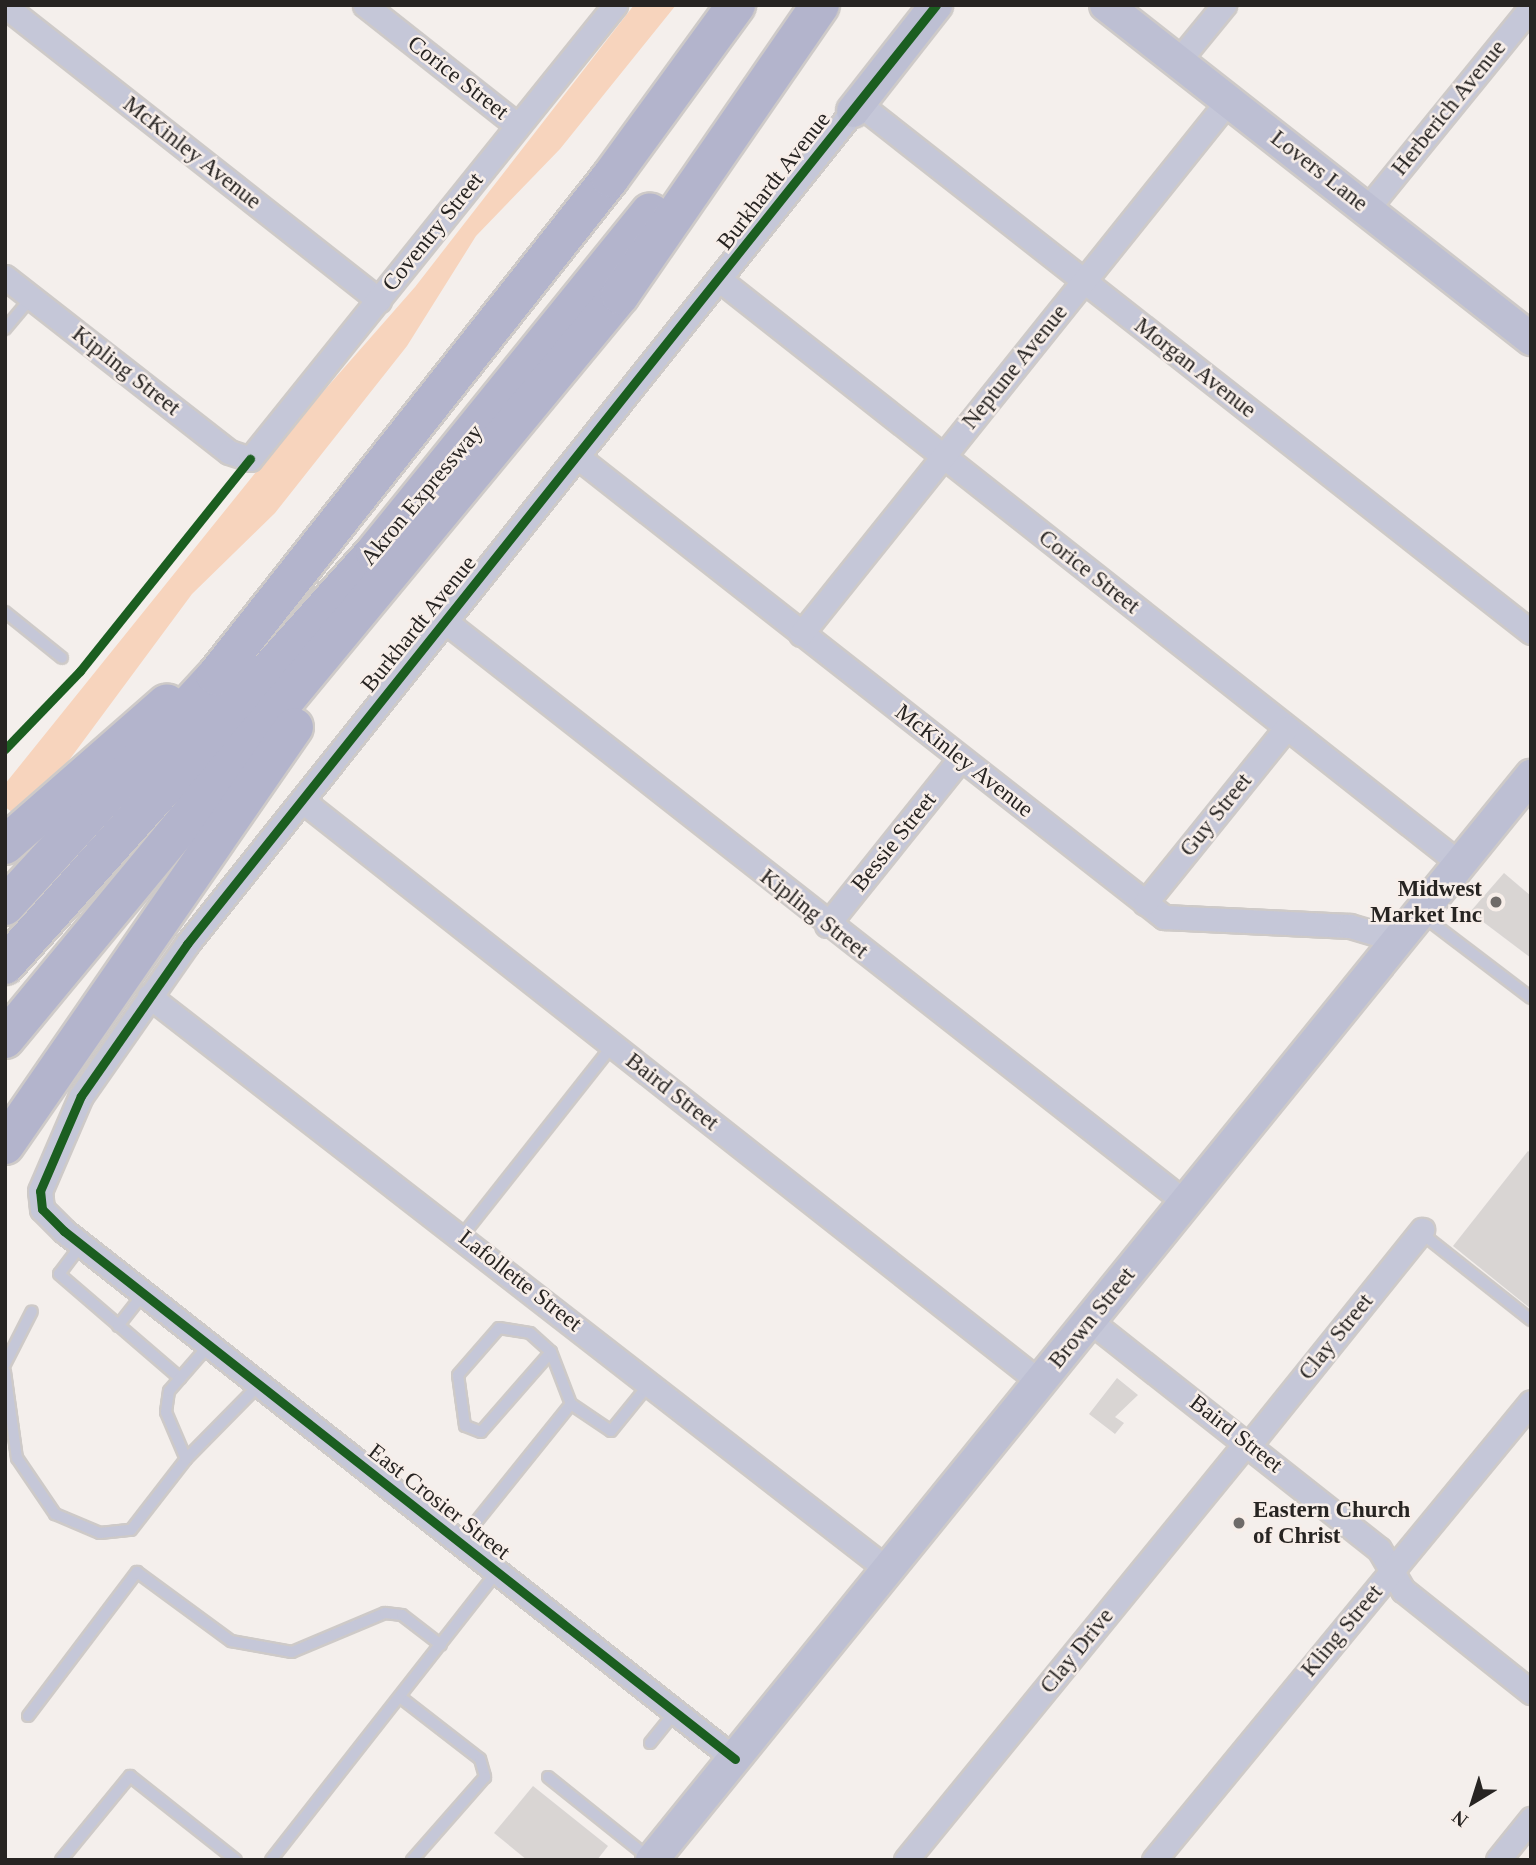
<!DOCTYPE html>
<style>
body{margin:0}
#map{position:relative;width:1536px;height:1865px;overflow:hidden;background:#f4efec;font-family:"Times New Roman",serif}
div>[style]{position:absolute}
[style*='--x']{left:calc(var(--x)*1px);top:calc(var(--y)*1px);width:calc(var(--w)*1px);rotate:calc(var(--a)*1deg)}
.green>*{inset:0;background:#f7d4bd}
.building>*{inset:0;background:#d9d5d3}
.roads{filter:drop-shadow(2px 0 #cecac8) drop-shadow(-2px 0 #cecac8) drop-shadow(0 2px #cecac8) drop-shadow(0 -2px #cecac8)}
.lane>*{height:10px;margin:-5px;padding:0 5px;transform-origin:5px;border-radius:5px;background:#c5c7d8}
.street>*{height:23px;margin:-11.5px;padding:0 11.5px;transform-origin:11.5px;border-radius:11.5px;background:#c5c7d8}
.secondary>*{height:32px;margin:-16px;padding:0 16px;transform-origin:16px;border-radius:16px;background:#bdbfd3}
.highway>*{height:38px;margin:-19px;padding:0 19px;transform-origin:19px;border-radius:19px;background:#b3b4cc}
.cycleway>*{height:9px;margin:-4.5px;padding:0 4.5px;transform-origin:4.5px;border-radius:4.5px;background:#1b5e20}
.dots>*{width:19px;height:19px;translate:-50% -50%;box-sizing:border-box;border:4px solid #f7eee9;border-radius:50%}
span{translate:-50% -50%;white-space:nowrap;text-align:center;line-height:1.15;-webkit-text-stroke:5px #f7eee9;paint-order:stroke}
.street-label{font-size:23px;color:#272422}
.poi-label{font-size:23px;color:#272422;font-weight:700}
.right{translate:-100% -50%;text-align:right}
.left{translate:0 -50%;text-align:left}
.frame{position:absolute;inset:0;border:7px solid #272422;pointer-events:none}
.north{position:absolute;left:1438px;top:1767px;width:70px;height:70px;-webkit-text-stroke:5px #f7eee9;paint-order:stroke;rotate:218deg;font-size:19px;font-weight:700;line-height:28px;text-align:center;color:#272422}
.north::after{content:'';display:block;margin:auto;width:24px;height:32px;background:#272422;clip-path:polygon(50% 0,100% 100%,50% 72%,0 100%)}
</style>
<div id="map">
<div class="green">
<div style="clip-path:polygon(634px 5px,676px 5px,560px 149px,476px 236px,407px 346px,275px 513px,192px 594px,64px 767px,16px 815px,5px 807px,5px 784px,293px 426px,415px 287px)"></div>
</div>
<div class="building">
<div style="clip-path:polygon(1504px 873px,1531px 896px,1531px 958px,1470px 912px)"></div>
<div style="clip-path:polygon(1528px 1151px,1531px 1153px,1531px 1309px,1453px 1246px)"></div>
<div style="clip-path:polygon(1117px 1378px,1138px 1395px,1115px 1417px,1124px 1423px,1115px 1434px,1089px 1414px)"></div>
<div style="clip-path:polygon(533px 1786px,608px 1846px,597px 1860px,527px 1860px,494px 1833px)"></div>
</div>
<div class="roads">
<div class="lane">
<div style="--x:5;--y:329;--w:40;--a:-50"></div>
<div style="--x:5;--y:612;--w:73;--a:38.9"></div>
<div style="--x:1422;--y:915;--w:137;--a:37.3"></div>
<div style="--x:1420;--y:1232;--w:142;--a:38.4"></div>
<div style="--x:462;--y:1236;--w:243;--a:-51.7"></div>
<div style="--x:81;--y:1245;--w:36;--a:127"></div>
<div style="--x:59;--y:1274;--w:160;--a:40.7"></div>
<div style="--x:118;--y:1326;--w:42;--a:-51.8"></div>
<div style="--x:551;--y:1352;--w:106;--a:131.2"></div>
<div style="--x:481;--y:1432;--w:17;--a:-159"></div>
<div style="--x:465;--y:1426;--w:51;--a:-97.8"></div>
<div style="--x:458;--y:1375;--w:62;--a:-48.9"></div>
<div style="--x:499;--y:1328;--w:31;--a:9"></div>
<div style="--x:530;--y:1333;--w:28;--a:42"></div>
<div style="--x:551;--y:1352;--w:56;--a:69"></div>
<div style="--x:5;--y:1364;--w:59;--a:-63"></div>
<div style="--x:5;--y:1372;--w:87;--a:82.1"></div>
<div style="--x:17;--y:1458;--w:68;--a:55.8"></div>
<div style="--x:55;--y:1514;--w:49;--a:22.9"></div>
<div style="--x:100;--y:1533;--w:31;--a:-6"></div>
<div style="--x:131;--y:1530;--w:90;--a:-52.2"></div>
<div style="--x:186;--y:1459;--w:51;--a:-113.1"></div>
<div style="--x:166;--y:1412;--w:21;--a:-82"></div>
<div style="--x:169;--y:1391;--w:61;--a:-49"></div>
<div style="--x:186;--y:1459;--w:101;--a:-45.4"></div>
<div style="--x:460;--y:1542;--w:177;--a:-51.2"></div>
<div style="--x:571;--y:1404;--w:48;--a:34"></div>
<div style="--x:611;--y:1431;--w:62;--a:-50.9"></div>
<div style="--x:400;--y:1697;--w:101;--a:37.8"></div>
<div style="--x:480;--y:1759;--w:19;--a:74"></div>
<div style="--x:485;--y:1777;--w:111;--a:131.3"></div>
<div style="--x:28;--y:1716;--w:181;--a:-52.9"></div>
<div style="--x:137;--y:1572;--w:117;--a:36.3"></div>
<div style="--x:231;--y:1641;--w:62;--a:10.2"></div>
<div style="--x:292;--y:1652;--w:101;--a:-22.8"></div>
<div style="--x:385;--y:1613;--w:17;--a:7"></div>
<div style="--x:402;--y:1615;--w:49;--a:37.6"></div>
<div style="--x:650;--y:1743;--w:40;--a:-51"></div>
<div style="--x:548;--y:1777;--w:129;--a:38.7"></div>
<div style="--x:61;--y:1860;--w:109;--a:-50.6"></div>
<div style="--x:130;--y:1776;--w:135;--a:38.4"></div>
<div style="--x:271;--y:1860;--w:366;--a:-51.9"></div>
</div>
<div class="street">
<div style="--x:365;--y:5;--w:194;--a:38.3"></div>
<div style="--x:5;--y:6;--w:476;--a:38.2"></div>
<div style="--x:1179;--y:60;--w:71;--a:-50.7"></div>
<div style="--x:859;--y:104;--w:855;--a:38.16"></div>
<div style="--x:1367;--y:209;--w:260;--a:-50.9"></div>
<div style="--x:5;--y:277;--w:284;--a:38"></div>
<div style="--x:229;--y:452;--w:22;--a:18"></div>
<div style="--x:250;--y:459;--w:583;--a:-51.2"></div>
<div style="--x:720;--y:280;--w:941;--a:38.27"></div>
<div style="--x:579;--y:458;--w:744;--a:38.12"></div>
<div style="--x:1164;--y:917;--w:186;--a:2.8"></div>
<div style="--x:1350;--y:926;--w:49;--a:16.6"></div>
<div style="--x:446;--y:622;--w:939;--a:38.13"></div>
<div style="--x:801;--y:634;--w:683;--a:-51.3"></div>
<div style="--x:304;--y:802;--w:937;--a:38.24"></div>
<div style="--x:1145;--y:903;--w:225;--a:-51.1"></div>
<div style="--x:827;--y:925;--w:213;--a:-51.3"></div>
<div style="--x:149;--y:996;--w:936;--a:37.84"></div>
<div style="--x:1090;--y:1321;--w:368;--a:38.3"></div>
<div style="--x:1379;--y:1549;--w:48;--a:59.7"></div>
<div style="--x:1403;--y:1590;--w:164;--a:38.6"></div>
<div style="--x:1250;--y:1444;--w:275;--a:-51.2"></div>
<div style="--x:735;--y:1759;--w:854;--a:-141.8"></div>
<div style="--x:64;--y:1231;--w:31;--a:-135"></div>
<div style="--x:42;--y:1209;--w:18;--a:-96"></div>
<div style="--x:40;--y:1191;--w:103;--a:-66.7"></div>
<div style="--x:81;--y:1096;--w:185;--a:-55.1"></div>
<div style="--x:187;--y:944;--w:1067;--a:-51.36"></div>
<div style="--x:906;--y:1860;--w:539;--a:-50.79"></div>
<div style="--x:1154;--y:1860;--w:593;--a:-50.54"></div>
<div style="--x:1498;--y:1860;--w:53;--a:-51.2"></div>
</div>
<div class="secondary">
<div style="--x:1106;--y:5;--w:541;--a:38.16"></div>
<div style="--x:853;--y:111;--w:135;--a:-51.9"></div>
<div style="--x:652;--y:1860;--w:1396;--a:-50.96"></div>
</div>
<div class="highway">
<div style="--x:5;--y:845;--w:215;--a:-41.2"></div>
<div style="--x:5;--y:906;--w:312;--a:-47.5"></div>
<div style="--x:216;--y:676;--w:635;--a:-51.65"></div>
<div style="--x:610;--y:178;--w:214;--a:-53.9"></div>
<div style="--x:5;--y:965;--w:554;--a:-48.14"></div>
<div style="--x:375;--y:552;--w:437;--a:-51"></div>
<div style="--x:5;--y:1039;--w:965;--a:-50.42"></div>
<div style="--x:620;--y:295;--w:352;--a:-55.4"></div>
<div style="--x:5;--y:1145;--w:508;--a:-55.34"></div>
</div>
</div>
<div class="cycleway">
<div style="--x:5;--y:749;--w:108;--a:-46.1"></div>
<div style="--x:80;--y:671;--w:272;--a:-51.3"></div>
<div style="--x:735;--y:1759;--w:854;--a:-141.8"></div>
<div style="--x:64;--y:1231;--w:31;--a:-135"></div>
<div style="--x:42;--y:1209;--w:18;--a:-96"></div>
<div style="--x:40;--y:1191;--w:103;--a:-66.7"></div>
<div style="--x:81;--y:1096;--w:185;--a:-55.1"></div>
<div style="--x:187;--y:944;--w:1201;--a:-51.42"></div>
</div>
<div class="dots">
<div style="left:1496px;top:902px;background:#6f6b69"></div>
<div style="left:1239px;top:1523px;background:#6f6b69"></div>
</div>
<div class="street-label">
<span style="left:458px;top:78px;rotate:38deg">Corice Street</span>
<span style="left:1449px;top:108px;rotate:-51deg">Herberich Avenue</span>
<span style="left:192px;top:153px;rotate:38deg">McKinley Avenue</span>
<span style="left:1319px;top:171px;rotate:38deg">Lovers Lane</span>
<span style="left:774px;top:181px;rotate:-52deg">Burkhardt Avenue</span>
<span style="left:433px;top:232px;rotate:-51deg">Coventry Street</span>
<span style="left:1015px;top:367px;rotate:-51deg">Neptune Avenue</span>
<span style="left:1195px;top:368px;rotate:38deg">Morgan Avenue</span>
<span style="left:126px;top:371px;rotate:38deg">Kipling Street</span>
<span style="left:422px;top:495px;rotate:-50deg">Akron Expressway</span>
<span style="left:1089px;top:572px;rotate:38deg">Corice Street</span>
<span style="left:419px;top:624px;rotate:-51deg">Burkhardt Avenue</span>
<span style="left:964px;top:761px;rotate:38deg">McKinley Avenue</span>
<span style="left:1216px;top:815px;rotate:-51deg">Guy Street</span>
<span style="left:894px;top:842px;rotate:-51deg">Bessie Street</span>
<span style="left:814px;top:914px;rotate:38deg">Kipling Street</span>
<span style="left:672px;top:1092px;rotate:38deg">Baird Street</span>
<span style="left:520px;top:1281px;rotate:38deg">Lafollette Street</span>
<span style="left:1092px;top:1318px;rotate:-51deg">Brown Street</span>
<span style="left:1336px;top:1337px;rotate:-51deg">Clay Street</span>
<span style="left:1236px;top:1434px;rotate:38deg">Baird Street</span>
<span style="left:439px;top:1502px;rotate:38deg">East Crosier Street</span>
<span style="left:1342px;top:1631px;rotate:-50deg">Kling Street</span>
<span style="left:1077px;top:1651px;rotate:-51deg">Clay Drive</span>
</div>
<div class="poi-label">
<span class="right" style="left:1482px;top:902px">Midwest<br>Market Inc</span>
<span class="left" style="left:1253px;top:1523px">Eastern Church<br>of Christ</span>
</div>
<div class="frame"></div>
<div class="north">N</div>
</div>
